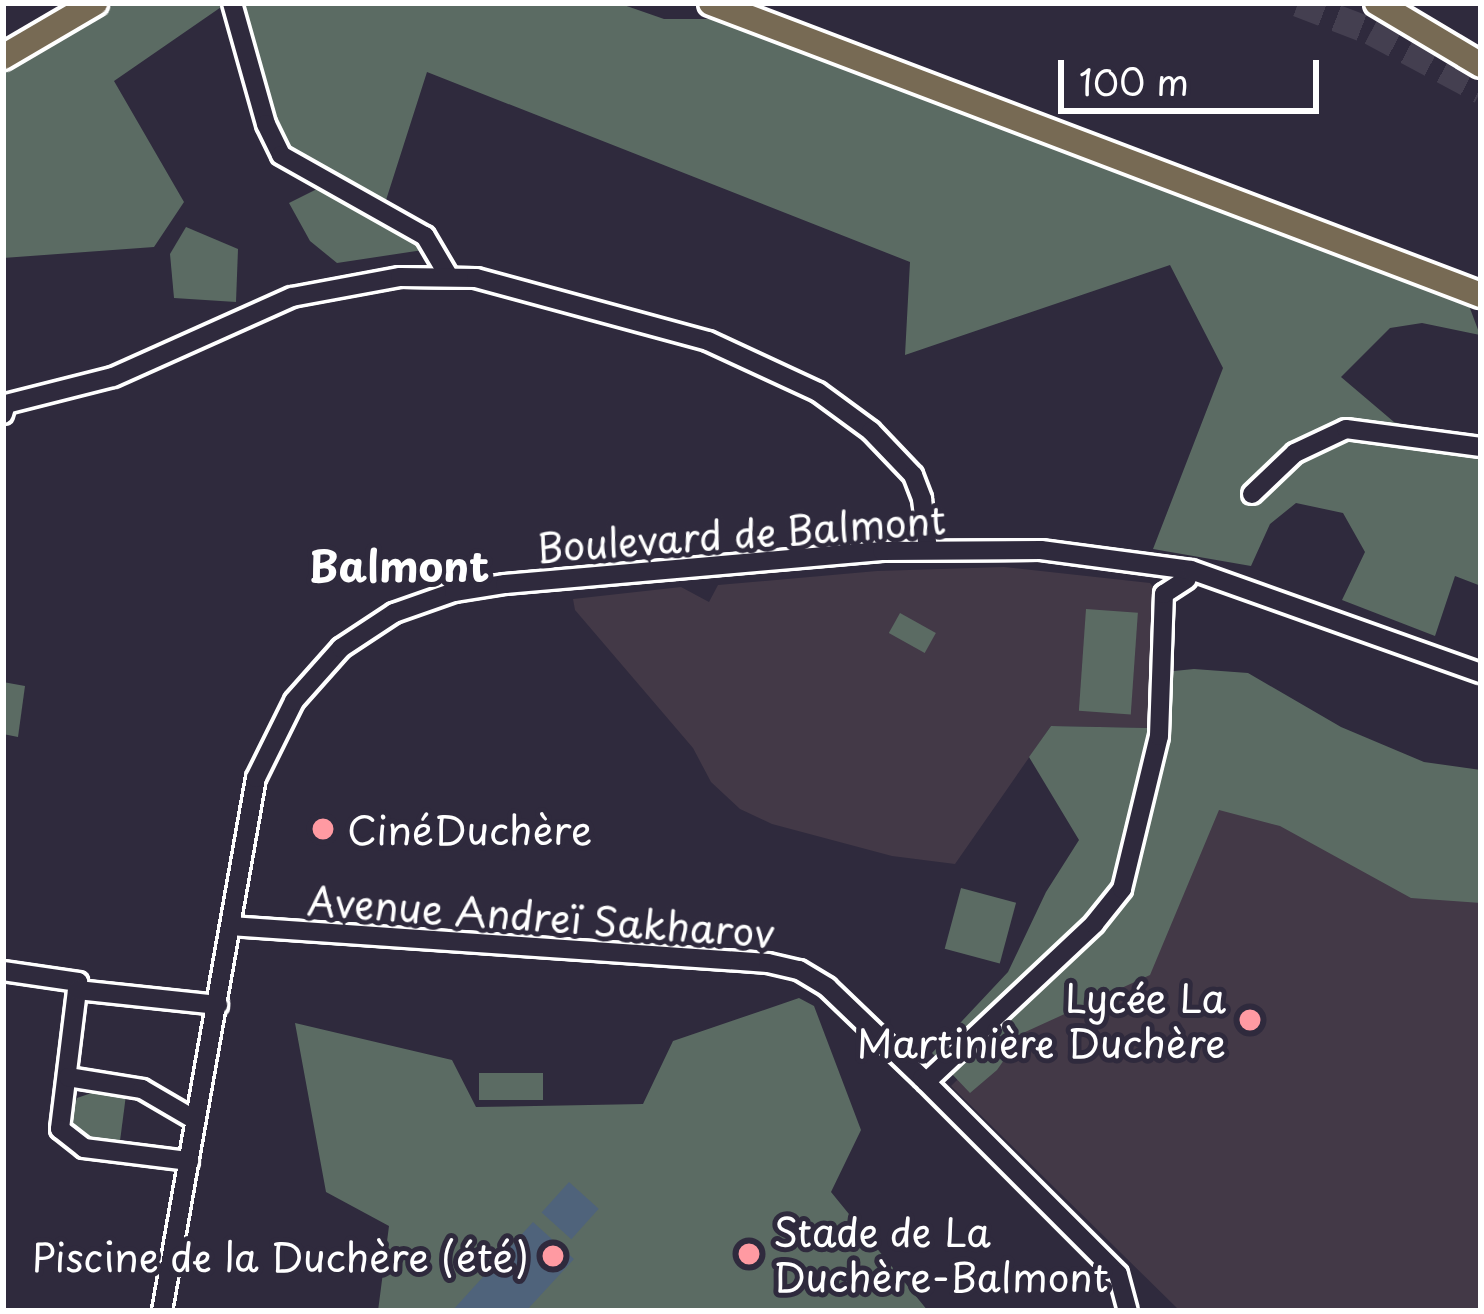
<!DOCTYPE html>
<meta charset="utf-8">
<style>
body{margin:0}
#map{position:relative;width:1484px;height:1314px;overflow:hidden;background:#2f2a3d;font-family:"Playpen Sans",sans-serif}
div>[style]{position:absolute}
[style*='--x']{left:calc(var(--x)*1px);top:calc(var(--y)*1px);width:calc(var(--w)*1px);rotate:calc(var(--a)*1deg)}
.built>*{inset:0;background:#433947}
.green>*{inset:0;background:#5b6b63;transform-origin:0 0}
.water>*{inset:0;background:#4f637b;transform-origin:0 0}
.highway-tunnel>*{height:27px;margin-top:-13.5px;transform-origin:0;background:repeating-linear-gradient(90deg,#443f50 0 27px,transparent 0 41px)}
.roads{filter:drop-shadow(3px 0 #fff) drop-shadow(-3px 0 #fff) drop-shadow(0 3px #fff) drop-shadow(0 -3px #fff)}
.minor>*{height:18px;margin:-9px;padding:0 9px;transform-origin:9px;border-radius:9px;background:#2f2a3d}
.major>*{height:24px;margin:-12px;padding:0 12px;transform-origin:12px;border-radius:12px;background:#776a54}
.dots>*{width:33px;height:33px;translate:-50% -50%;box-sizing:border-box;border:6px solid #2f2a3d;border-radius:50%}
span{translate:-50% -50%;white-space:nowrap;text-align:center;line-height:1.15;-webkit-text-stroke:10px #2f2a3d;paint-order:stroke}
.street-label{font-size:39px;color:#fff}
.poi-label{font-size:39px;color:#fff}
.left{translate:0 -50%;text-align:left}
.right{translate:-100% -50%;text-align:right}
.neighbourhood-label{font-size:42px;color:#fff;font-weight:700}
.frame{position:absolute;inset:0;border:6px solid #fff;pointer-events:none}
.scale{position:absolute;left:1058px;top:60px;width:261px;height:54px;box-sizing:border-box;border:6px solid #fff;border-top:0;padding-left:15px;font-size:36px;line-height:42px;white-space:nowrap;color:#fff;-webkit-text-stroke:9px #2f2a3d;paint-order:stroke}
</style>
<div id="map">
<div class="built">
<div style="clip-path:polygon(1004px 567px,1150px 583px,1157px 592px,1149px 728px,1051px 726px,955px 864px,892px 856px,772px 824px,740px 809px,711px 782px,693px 748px,575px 610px,573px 599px,681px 587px,709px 602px,718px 585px,877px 571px)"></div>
<div style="clip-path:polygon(1166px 771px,1481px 823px,1481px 1311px,1180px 1311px,951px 1086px,1086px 953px)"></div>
</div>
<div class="green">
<div style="clip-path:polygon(119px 3px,227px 3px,114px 81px,184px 202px,154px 247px,3px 258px,3px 66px,72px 22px)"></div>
<div style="clip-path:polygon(243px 3px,618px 3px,664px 19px,715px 19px,1468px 303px,1480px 335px,1422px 323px,1390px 328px,1341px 377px,1394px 422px,1481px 447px,1481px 586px,1455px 576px,1435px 636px,1342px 600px,1365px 552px,1343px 513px,1296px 503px,1270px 524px,1251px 566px,1153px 549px,1223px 368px,1170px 265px,905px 355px,910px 262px,427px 72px,379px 222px,423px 250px,337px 263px,310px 241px,289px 203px,323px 186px,281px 155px)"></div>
<div style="clip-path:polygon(186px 227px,238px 249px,236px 302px,174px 298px,170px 254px)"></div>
<div style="left:1086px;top:609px;width:52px;height:102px;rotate:4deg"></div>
<div style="left:900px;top:613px;width:41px;height:23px;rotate:29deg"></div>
<div style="clip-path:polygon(1194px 669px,1248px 673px,1341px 727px,1424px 762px,1481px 770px,1481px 903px,1411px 898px,1280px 826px,1219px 810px,1150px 975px,1023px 1033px,997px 1070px,970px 1093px,932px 1053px,1008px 972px,1046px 892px,1079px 840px,1029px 757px,1051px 726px,1148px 728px,1154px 673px)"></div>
<div style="clip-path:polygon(3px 682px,25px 686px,18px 737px,3px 734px)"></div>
<div style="left:961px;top:888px;width:57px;height:63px;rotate:15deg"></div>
<div style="clip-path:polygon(799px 998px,814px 1006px,861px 1130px,831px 1192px,928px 1311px,378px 1311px,389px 1226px,326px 1192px,295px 1023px,452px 1060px,476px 1107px,643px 1104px,673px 1041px)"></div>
<div style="left:543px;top:1073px;width:27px;height:64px;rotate:90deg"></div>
<div style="clip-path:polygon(100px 1090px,126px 1095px,120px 1141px,82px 1135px,70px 1118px,77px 1098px)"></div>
</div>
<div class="water">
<div style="left:569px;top:1182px;width:40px;height:41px;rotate:42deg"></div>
<div style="clip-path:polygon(533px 1222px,574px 1259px,526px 1311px,452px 1311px)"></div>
</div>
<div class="highway-tunnel">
<div style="--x:1298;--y:3;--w:78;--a:21"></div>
<div style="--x:1371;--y:31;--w:125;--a:28.2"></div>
</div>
<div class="roads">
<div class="minor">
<div style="--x:232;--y:3;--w:126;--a:74.3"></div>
<div style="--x:266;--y:124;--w:34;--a:64"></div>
<div style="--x:281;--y:155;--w:165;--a:29.4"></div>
<div style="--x:425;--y:236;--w:45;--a:59.5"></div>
<div style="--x:3;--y:414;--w:10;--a:-73"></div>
<div style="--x:6;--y:404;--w:110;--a:-14.2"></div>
<div style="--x:113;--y:377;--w:196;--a:-24.1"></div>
<div style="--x:292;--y:297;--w:110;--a:-10.5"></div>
<div style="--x:400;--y:277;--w:76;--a:0.8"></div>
<div style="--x:476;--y:278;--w:240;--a:15.2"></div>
<div style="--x:708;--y:341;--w:121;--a:24.9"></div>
<div style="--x:818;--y:392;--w:66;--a:36.3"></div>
<div style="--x:871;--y:431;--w:61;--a:46.3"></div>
<div style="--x:913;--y:475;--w:26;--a:69"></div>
<div style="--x:922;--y:499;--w:51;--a:83.3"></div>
<div style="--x:1252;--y:494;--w:59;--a:-43.6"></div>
<div style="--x:1295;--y:453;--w:56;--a:-25.2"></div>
<div style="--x:1346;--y:429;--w:136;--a:7.6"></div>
<div style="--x:230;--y:926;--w:539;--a:3.93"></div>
<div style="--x:768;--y:963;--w:32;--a:13"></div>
<div style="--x:799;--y:970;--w:33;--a:31"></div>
<div style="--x:827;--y:987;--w:132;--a:43.8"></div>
<div style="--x:922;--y:1078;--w:277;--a:45"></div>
<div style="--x:1118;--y:1274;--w:38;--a:75"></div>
<div style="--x:3;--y:971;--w:76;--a:8.3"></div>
<div style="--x:78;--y:982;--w:148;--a:97"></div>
<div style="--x:60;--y:1129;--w:31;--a:38"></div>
<div style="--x:84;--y:1148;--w:106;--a:7.1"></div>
<div style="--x:77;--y:990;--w:142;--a:6.1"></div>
<div style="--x:68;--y:1077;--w:75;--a:9.2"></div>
<div style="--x:142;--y:1089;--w:61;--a:30.3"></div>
<div style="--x:926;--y:1082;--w:231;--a:-43.2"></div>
<div style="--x:1094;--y:924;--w:45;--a:-51.3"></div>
<div style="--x:1122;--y:889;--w:157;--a:-76.4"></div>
<div style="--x:1159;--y:736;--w:142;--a:-88"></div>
<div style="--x:1164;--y:594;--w:27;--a:-33"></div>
<div style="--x:162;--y:1311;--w:541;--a:-80"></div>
<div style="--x:256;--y:778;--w:86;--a:-63.7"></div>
<div style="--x:294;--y:701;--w:71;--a:-48.4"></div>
<div style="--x:341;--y:648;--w:64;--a:-33.4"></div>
<div style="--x:394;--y:613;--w:64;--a:-19.3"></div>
<div style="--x:454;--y:592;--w:52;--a:-8.9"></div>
<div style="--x:505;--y:584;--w:378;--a:-5"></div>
<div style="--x:882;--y:551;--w:159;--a:-0.4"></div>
<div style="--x:1041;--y:550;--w:151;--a:7.6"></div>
<div style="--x:1191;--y:570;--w:308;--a:19.6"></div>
</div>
<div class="major">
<div style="--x:711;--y:3;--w:824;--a:20.77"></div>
<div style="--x:1377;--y:3;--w:121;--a:30.8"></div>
<div style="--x:3;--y:57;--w:107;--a:-30.4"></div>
</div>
</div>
<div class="dots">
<div style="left:323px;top:829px;background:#ff9aa2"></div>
<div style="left:1250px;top:1020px;background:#ff9aa2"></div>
<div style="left:749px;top:1254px;background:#ff9aa2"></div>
<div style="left:553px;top:1256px;background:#ff9aa2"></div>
</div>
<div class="street-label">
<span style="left:741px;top:533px;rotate:-4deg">Boulevard de Balmont</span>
<span style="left:541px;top:916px;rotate:4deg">Avenue Andreï Sakharov</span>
</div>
<div class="poi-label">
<span class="left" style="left:347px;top:829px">CinéDuchère</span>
<span class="right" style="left:1226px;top:1020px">Lycée La<br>Martinière Duchère</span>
<span class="left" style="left:773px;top:1254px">Stade de La<br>Duchère-Balmont</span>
<span class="right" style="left:529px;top:1256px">Piscine de la Duchère (été)</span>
</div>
<div class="neighbourhood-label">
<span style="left:399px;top:565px">Balmont</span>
</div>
<div class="frame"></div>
<div class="scale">100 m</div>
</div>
